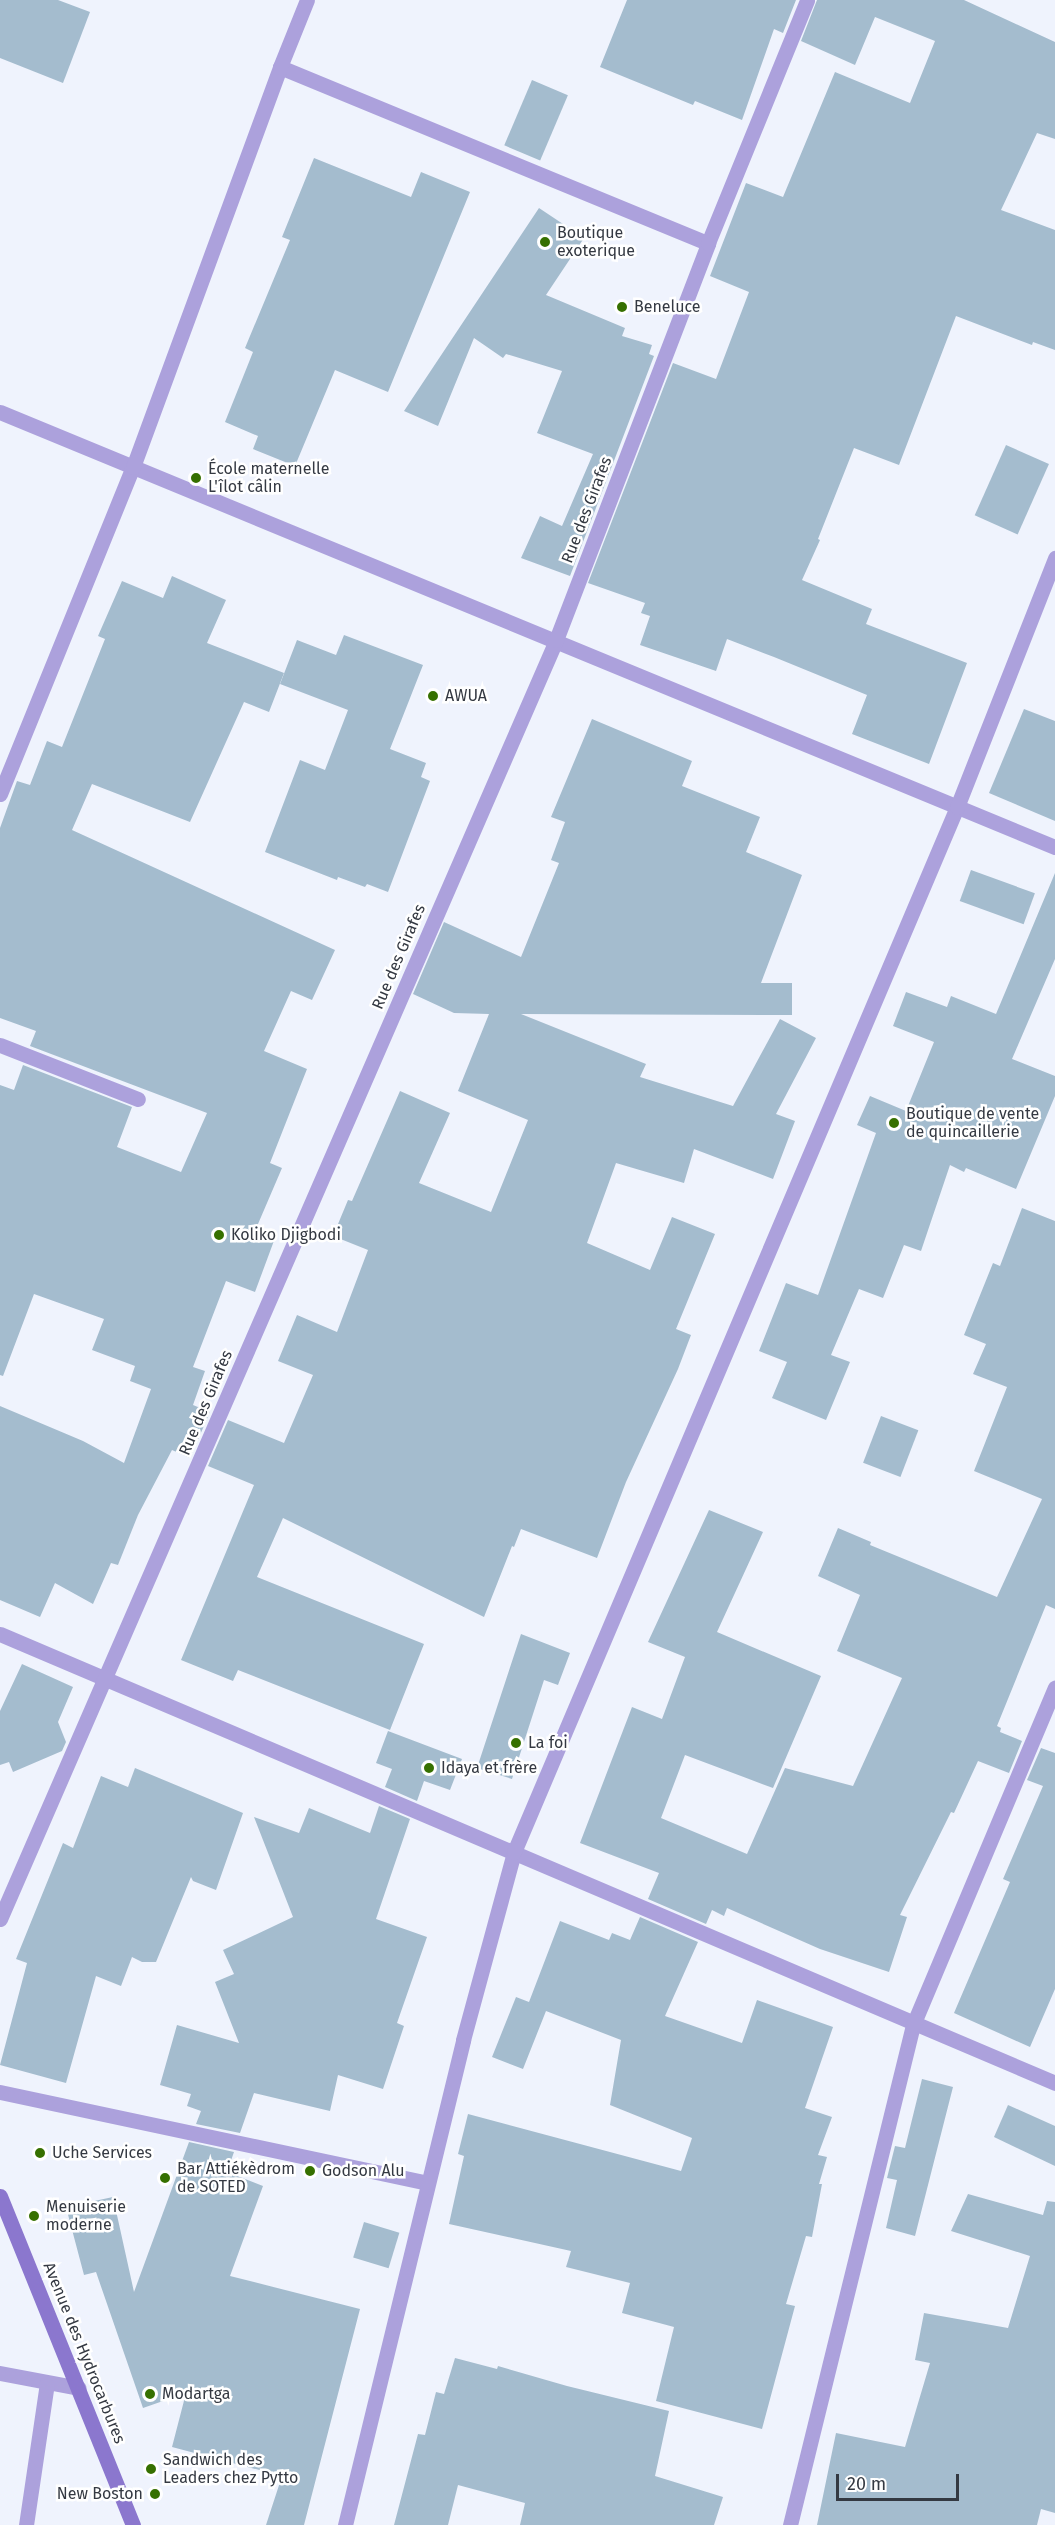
<!DOCTYPE html>
<meta charset="utf-8">
<style>
body{margin:0}
#map{position:relative;width:1055px;height:2525px;overflow:hidden;background:#eff3fd;font-family:"Fira Sans",sans-serif}
div>[style]{position:absolute}
[style*='--x']{left:calc(var(--x)*1px);top:calc(var(--y)*1px);width:calc(var(--w)*1px);rotate:calc(var(--a)*1deg)}
.building>*{inset:0;background:#a4bcce;transform-origin:0 0}
.street>*{height:15px;margin:-7.5px;padding:0 7.5px;transform-origin:7.5px;border-radius:7.5px;background:#aca1dc}
.secondary>*{height:15px;margin:-7.5px;padding:0 7.5px;transform-origin:7.5px;border-radius:7.5px;background:#8b77ce}
.dots>*{width:16px;height:16px;translate:-50% -50%;box-sizing:border-box;border:3px solid #fff;border-radius:50%}
span{translate:-50% -50%;white-space:nowrap;text-align:center;line-height:1.15;-webkit-text-stroke:5px #fff;paint-order:stroke}
.poi-label{font-size:16px;color:#343942}
.left{translate:0 -50%;text-align:left}
.right{translate:-100% -50%;text-align:right}
.street-label{font-size:16px;color:#343942}
.scale{position:absolute;left:836px;top:2474px;width:123px;height:27px;box-sizing:border-box;border:3px solid #343942;border-top:0;padding-left:8px;font-size:18px;line-height:21px;white-space:nowrap;color:#343942;-webkit-text-stroke:4px #fff;paint-order:stroke}
</style>
<div id="map">
<div class="building">
<div style="clip-path:polygon(0 0,58px 0,90px 12px,63px 83px,0 58px)"></div>
<div style="clip-path:polygon(627px 0,796px 0,783px 33px,774px 29px,742px 120px,695px 101px,693px 105px,600px 67px)"></div>
<div style="clip-path:polygon(817px 0,964px 0,1055px 42px,1055px 139px,1037px 133px,1001px 210px,1055px 230px,1055px 350px,1033px 342px,1032px 345px,956px 316px,899px 465px,854px 448px,818px 539px,820px 540px,802px 580px,872px 609px,866px 624px,967px 663px,929px 764px,852px 734px,867px 695px,774px 657px,727px 639px,716px 671px,640px 645px,650px 616px,641px 613px,645px 603px,588px 583px,673px 363px,716px 379px,749px 292px,710px 276px,746px 183px,783px 197px,835px 72px,910px 103px,935px 41px,875px 17px,855px 65px,801px 41px)"></div>
<div style="left:532px;top:80px;width:39px;height:71px;rotate:23deg"></div>
<div style="clip-path:polygon(314px 158px,411px 197px,421px 172px,470px 192px,388px 392px,335px 370px,295px 466px,253px 449px,258px 436px,225px 422px,253px 352px,245px 348px,290px 240px,282px 237px)"></div>
<div style="clip-path:polygon(539px 208px,584px 238px,546px 295px,625px 328px,622px 336px,652px 345px,649px 354px,654px 356px,570px 576px,521px 558px,540px 516px,562px 526px,593px 454px,537px 433px,562px 371px,506px 354px,503px 358px,474px 338px,438px 426px,404px 411px)"></div>
<div style="left:1006px;top:445px;width:47px;height:77px;rotate:24deg"></div>
<div style="clip-path:polygon(172px 576px,226px 600px,207px 643px,284px 673px,269px 712px,244px 702px,190px 822px,92px 784px,72px 830px,335px 950px,312px 1000px,291px 991px,264px 1051px,307px 1069px,270px 1163px,282px 1168px,255px 1231px,275px 1238px,255px 1292px,226px 1281px,193px 1367px,205px 1371px,193px 1405px,210px 1412px,190px 1458px,172px 1450px,138px 1515px,118px 1565px,111px 1563px,93px 1604px,55px 1583px,40px 1617px,0 1600px,0 1406px,83px 1441px,124px 1463px,151px 1389px,130px 1381px,135px 1366px,92px 1350px,104px 1319px,34px 1294px,3px 1376px,0 1375px,0 1085px,14px 1090px,23px 1065px,132px 1107px,117px 1147px,181px 1172px,207px 1113px,30px 1046px,36px 1031px,0 1018px,0 828px,17px 781px,30px 785px,47px 741px,62px 747px,105px 639px,98px 636px,122px 581px,163px 598px)"></div>
<div style="clip-path:polygon(344px 635px,423px 665px,390px 749px,426px 763px,421px 777px,430px 781px,388px 892px,367px 884px,365px 887px,338px 877px,337px 880px,265px 852px,300px 760px,325px 770px,348px 710px,280px 684px,297px 640px,336px 655px)"></div>
<div style="clip-path:polygon(1024px 709px,1055px 721px,1055px 821px,989px 793px)"></div>
<div style="clip-path:polygon(592px 719px,692px 761px,682px 786px,760px 817px,746px 852px,802px 875px,761px 983px,792px 983px,792px 1015px,521px 1014px,646px 1064px,640px 1077px,733px 1106px,780px 1019px,816px 1038px,776px 1114px,795px 1121px,773px 1179px,694px 1149px,684px 1183px,616px 1163px,587px 1243px,650px 1270px,672px 1217px,715px 1234px,676px 1329px,691px 1335px,678px 1369px,626px 1482px,597px 1558px,521px 1529px,514px 1547px,512px 1546px,484px 1617px,283px 1518px,257px 1577px,424px 1644px,390px 1730px,238px 1670px,233px 1681px,181px 1660px,254px 1485px,208px 1466px,228px 1420px,284px 1443px,313px 1375px,278px 1361px,297px 1315px,337px 1332px,368px 1250px,333px 1236px,348px 1200px,352px 1201px,400px 1091px,450px 1113px,419px 1183px,491px 1212px,528px 1120px,458px 1091px,489px 1014px,454px 1013px,413px 994px,444px 922px,521px 957px,559px 863px,551px 860px,565px 822px,551px 817px)"></div>
<div style="left:971px;top:870px;width:68px;height:33px;rotate:20deg"></div>
<div style="clip-path:polygon(1055px 873px,1055px 959px,1012px 1059px,1055px 1076px,1055px 1096px,1016px 1189px,966px 1168px,964px 1172px,950px 1165px,921px 1251px,904px 1245px,883px 1298px,859px 1289px,831px 1355px,850px 1362px,826px 1420px,772px 1398px,787px 1362px,759px 1351px,786px 1283px,818px 1295px,876px 1133px,857px 1125px,870px 1096px,906px 1111px,934px 1042px,893px 1026px,906px 992px,947px 1007px,951px 996px,996px 1014px)"></div>
<div style="clip-path:polygon(1022px 1208px,1055px 1221px,1055px 1609px,1046px 1605px,997px 1726px,1001px 1728px,1000px 1732px,1022px 1741px,1009px 1773px,978px 1761px,954px 1813px,951px 1812px,900px 1915px,907px 1917px,889px 1972px,820px 1949px,727px 1908px,724px 1916px,712px 1910px,706px 1924px,648px 1899px,659px 1873px,580px 1843px,632px 1707px,662px 1719px,685px 1657px,648px 1642px,709px 1510px,763px 1532px,717px 1632px,821px 1676px,773px 1788px,685px 1755px,661px 1818px,747px 1854px,785px 1768px,853px 1786px,902px 1678px,837px 1651px,860px 1595px,818px 1576px,838px 1528px,871px 1542px,870px 1545px,997px 1597px,1042px 1499px,974px 1471px,1007px 1387px,973px 1374px,986px 1344px,964px 1335px,993px 1263px,1000px 1266px)"></div>
<div style="left:881px;top:1416px;width:40px;height:50px;rotate:21deg"></div>
<div style="clip-path:polygon(521px 1634px,570px 1653px,558px 1685px,544px 1680px,512px 1779px,477px 1768px)"></div>
<div style="clip-path:polygon(22px 1664px,73px 1687px,58px 1722px,66px 1742px,62px 1751px,13px 1772px,9px 1762px,0 1765px,0 1711px)"></div>
<div style="clip-path:polygon(388px 1731px,462px 1759px,450px 1790px,424px 1781px,417px 1801px,385px 1787px,392px 1769px,376px 1763px)"></div>
<div style="clip-path:polygon(1041px 1748px,1055px 1753px,1055px 1989px,1030px 2047px,954px 2013px,1010px 1882px,1003px 1879px,1043px 1786px,1027px 1780px)"></div>
<div style="clip-path:polygon(135px 1768px,243px 1813px,216px 1890px,193px 1881px,191px 1877px,156px 1962px,142px 1962px,132px 1957px,121px 1986px,96px 1976px,66px 2083px,0 2065px,27px 1963px,16px 1959px,63px 1843px,73px 1848px,101px 1776px,128px 1787px)"></div>
<div style="clip-path:polygon(379px 1806px,410px 1819px,376px 1919px,427px 1937px,397px 2023px,404px 2026px,383px 2089px,338px 2075px,330px 2111px,254px 2093px,240px 2133px,196px 2124px,201px 2111px,187px 2106px,191px 2094px,160px 2085px,177px 2025px,239px 2043px,215px 1982px,234px 1974px,223px 1950px,293px 1917px,254px 1817px,299px 1833px,309px 1808px,370px 1833px)"></div>
<div style="clip-path:polygon(640px 1917px,698px 1942px,665px 2016px,742px 2043px,757px 2000px,833px 2027px,805px 2108px,832px 2117px,818px 2155px,827px 2157px,819px 2184px,822px 2184px,812px 2237px,806px 2236px,786px 2304px,795px 2306px,762px 2429px,656px 2401px,674px 2327px,622px 2313px,630px 2283px,566px 2267px,571px 2251px,449px 2224px,464px 2156px,458px 2154px,468px 2114px,681px 2171px,692px 2138px,610px 2105px,621px 2040px,546px 2011px,523px 2069px,492px 2057px,516px 1997px,529px 2002px,560px 1921px,609px 1940px,612px 1933px,630px 1940px)"></div>
<div style="clip-path:polygon(922px 2079px,953px 2087px,915px 2236px,886px 2228px,897px 2180px,887px 2178px,895px 2146px,905px 2148px)"></div>
<div style="clip-path:polygon(1008px 2105px,1055px 2126px,1055px 2166px,994px 2137px)"></div>
<div style="clip-path:polygon(189px 2142px,234px 2152px,227px 2172px,263px 2186px,230px 2276px,360px 2309px,304px 2525px,266px 2525px,282px 2476px,172px 2447px,186px 2393px,143px 2408px,96px 2272px,84px 2275px,66px 2207px,113px 2197px,134px 2292px)"></div>
<div style="clip-path:polygon(968px 2194px,1043px 2215px,1047px 2201px,1055px 2202px,1055px 2513px,1041px 2509px,1037px 2525px,817px 2525px,836px 2433px,905px 2447px,930px 2363px,915px 2360px,924px 2313px,1008px 2328px,1030px 2256px,951px 2231px)"></div>
<div style="left:364px;top:2222px;width:37px;height:37px;rotate:17deg"></div>
<div style="clip-path:polygon(455px 2358px,497px 2369px,498px 2366px,567px 2386px,669px 2411px,655px 2476px,723px 2497px,714px 2525px,520px 2525px,525px 2503px,458px 2485px,448px 2525px,394px 2525px,418px 2434px,425px 2435px,436px 2392px,444px 2394px)"></div>
</div>
<div class="street">
<div style="--x:280;--y:67;--w:463;--a:22.4"></div>
<div style="--x:0;--y:412;--w:1141;--a:22.41"></div>
<div style="--x:0;--y:794;--w:353;--a:-67.9"></div>
<div style="--x:133;--y:467;--w:426;--a:-69.8"></div>
<div style="--x:280;--y:67;--w:72;--a:-68.1"></div>
<div style="--x:0;--y:1045;--w:148;--a:21.4"></div>
<div style="--x:0;--y:1634;--w:1147;--a:23.05"></div>
<div style="--x:0;--y:1919;--w:1395;--a:-66.5"></div>
<div style="--x:556;--y:640;--w:425;--a:-69"></div>
<div style="--x:708;--y:243;--w:262;--a:-67.8"></div>
<div style="--x:0;--y:2092;--w:437;--a:12"></div>
<div style="--x:0;--y:2373;--w:80;--a:10.8"></div>
<div style="--x:26;--y:2525;--w:144;--a:-81.6"></div>
<div style="--x:345;--y:2525;--w:499;--a:-76.3"></div>
<div style="--x:463;--y:2040;--w:195;--a:-74.8"></div>
<div style="--x:514;--y:1852;--w:1135;--a:-67.03"></div>
<div style="--x:957;--y:807;--w:268;--a:-68.5"></div>
<div style="--x:790;--y:2525;--w:515;--a:-76.18"></div>
<div style="--x:913;--y:2025;--w:366;--a:-67.2"></div>
</div>
<div class="secondary">
<div style="--x:0;--y:2196;--w:355;--a:68"></div>
</div>
<div class="dots">
<div style="left:545px;top:242px;background:#367000"></div>
<div style="left:622px;top:307px;background:#367000"></div>
<div style="left:196px;top:478px;background:#367000"></div>
<div style="left:433px;top:696px;background:#367000"></div>
<div style="left:894px;top:1123px;background:#367000"></div>
<div style="left:219px;top:1235px;background:#367000"></div>
<div style="left:516px;top:1743px;background:#367000"></div>
<div style="left:429px;top:1768px;background:#367000"></div>
<div style="left:40px;top:2153px;background:#367000"></div>
<div style="left:310px;top:2171px;background:#367000"></div>
<div style="left:165px;top:2178px;background:#367000"></div>
<div style="left:34px;top:2216px;background:#367000"></div>
<div style="left:150px;top:2394px;background:#367000"></div>
<div style="left:151px;top:2469px;background:#367000"></div>
<div style="left:155px;top:2494px;background:#367000"></div>
</div>
<div class="poi-label">
<span class="left" style="left:557px;top:242px">Boutique<br>exoterique</span>
<span class="left" style="left:634px;top:307px">Beneluce</span>
<span class="left" style="left:208px;top:478px">École maternelle<br>L'îlot câlin</span>
<span class="left" style="left:445px;top:696px">AWUA</span>
<span class="left" style="left:906px;top:1123px">Boutique de vente<br>de quincaillerie</span>
<span class="left" style="left:231px;top:1235px">Koliko Djigbodi</span>
<span class="left" style="left:528px;top:1743px">La foi</span>
<span class="left" style="left:441px;top:1768px">Idaya et frère</span>
<span class="left" style="left:52px;top:2153px">Uche Services</span>
<span class="left" style="left:177px;top:2178px">Bar Attiékèdrom<br>de SOTED</span>
<span class="left" style="left:322px;top:2171px">Godson Alu</span>
<span class="left" style="left:46px;top:2216px">Menuiserie<br>moderne</span>
<span class="left" style="left:162px;top:2394px">Modartga</span>
<span class="left" style="left:163px;top:2469px">Sandwich des<br>Leaders chez Pytto</span>
<span class="right" style="left:143px;top:2494px">New Boston</span>
</div>
<div class="street-label">
<span style="left:587px;top:510px;rotate:-69deg">Rue des Girafes</span>
<span style="left:399px;top:957px;rotate:-67deg">Rue des Girafes</span>
<span style="left:206px;top:1403px;rotate:-67deg">Rue des Girafes</span>
<span style="left:84px;top:2353px;rotate:68deg">Avenue des Hydrocarbures</span>
</div>
<div class="scale">20 m</div>
</div>
